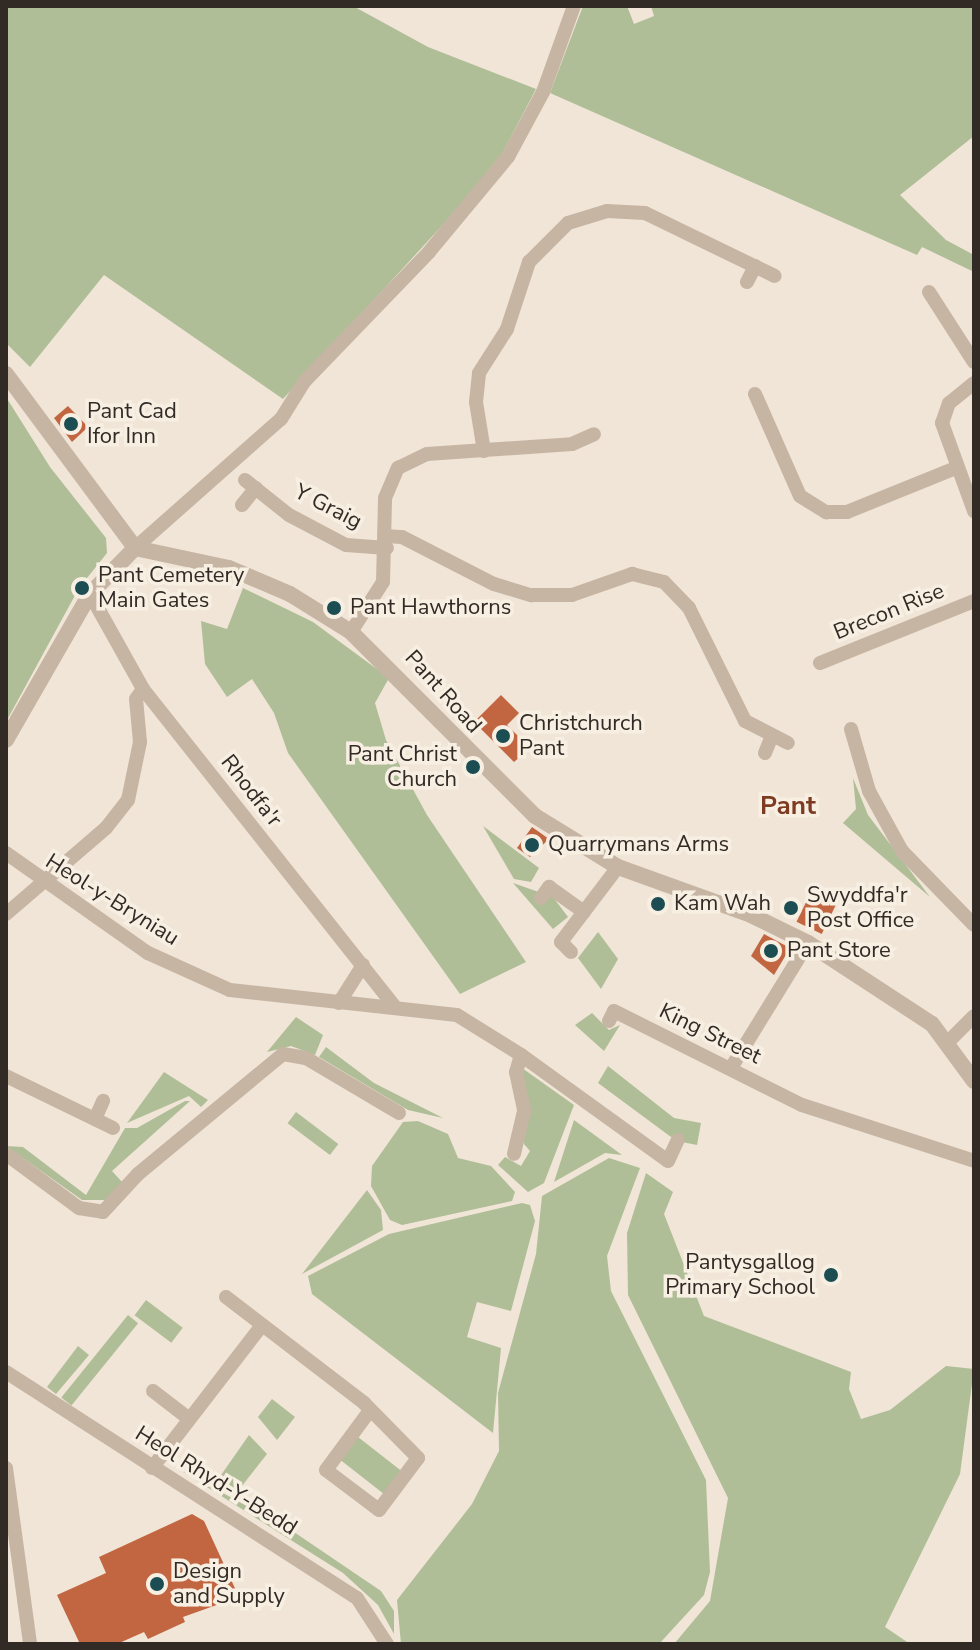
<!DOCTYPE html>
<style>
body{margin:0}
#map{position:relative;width:980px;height:1650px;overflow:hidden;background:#f0e5d7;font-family:"Nunito Sans",sans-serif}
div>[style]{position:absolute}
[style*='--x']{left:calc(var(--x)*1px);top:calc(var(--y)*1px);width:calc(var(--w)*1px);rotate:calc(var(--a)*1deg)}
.green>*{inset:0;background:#b0be98;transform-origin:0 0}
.building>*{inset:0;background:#c26642;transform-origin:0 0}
.minor>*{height:14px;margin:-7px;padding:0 7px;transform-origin:7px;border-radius:7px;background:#c7b5a4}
.tertiary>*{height:16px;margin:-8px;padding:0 8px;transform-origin:8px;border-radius:8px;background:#c7b5a4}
.dots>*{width:22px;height:22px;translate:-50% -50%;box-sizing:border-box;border:4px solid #f8efe3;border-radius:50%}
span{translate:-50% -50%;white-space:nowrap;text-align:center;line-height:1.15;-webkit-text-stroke:7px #f8efe3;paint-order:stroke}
.poi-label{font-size:22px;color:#322a25}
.left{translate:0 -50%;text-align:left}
.right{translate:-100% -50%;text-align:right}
.street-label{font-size:22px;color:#322a25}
.quarter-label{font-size:26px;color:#7e3b21;font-weight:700}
.frame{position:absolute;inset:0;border:8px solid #322a25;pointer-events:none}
</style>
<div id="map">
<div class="green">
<div style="clip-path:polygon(6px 6px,353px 6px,428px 47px,536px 89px,502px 154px,472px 193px,283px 399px,104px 275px,30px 367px,6px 343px)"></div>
<div style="clip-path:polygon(583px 6px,627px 6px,634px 24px,654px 16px,651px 6px,974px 6px,974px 136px,900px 195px,946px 240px,974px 255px,974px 272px,922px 247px,917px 255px,550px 93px)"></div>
<div style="clip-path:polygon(6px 397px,50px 467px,106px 538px,107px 553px,79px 588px,6px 722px)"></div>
<div style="clip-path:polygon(243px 588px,313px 622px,389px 678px,375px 703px,386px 740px,427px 815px,526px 962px,460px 994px,288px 753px,274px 713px,252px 679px,227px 697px,205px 664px,201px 621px,227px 629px)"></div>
<div style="clip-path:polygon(853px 778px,868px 815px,930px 897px,843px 823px,856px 809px)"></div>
<div style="clip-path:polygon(483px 826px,539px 868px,531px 882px,514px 879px)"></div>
<div style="clip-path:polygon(513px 883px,553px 897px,568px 917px,553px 929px)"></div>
<div style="clip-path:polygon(598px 932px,618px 959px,601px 989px,578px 958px)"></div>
<div style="clip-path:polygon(592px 1013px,609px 1030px,620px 1025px,604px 1051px,575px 1025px)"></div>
<div style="clip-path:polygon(296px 1017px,323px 1035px,315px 1055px,291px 1046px,267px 1052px)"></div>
<div style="clip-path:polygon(326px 1047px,374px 1083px,443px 1118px,408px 1110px,319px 1057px)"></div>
<div style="clip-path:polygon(608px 1066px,674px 1118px,701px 1123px,697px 1145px,682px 1142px,682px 1135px,671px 1137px,598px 1083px)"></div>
<div style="clip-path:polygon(522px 1068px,574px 1105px,544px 1183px,528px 1192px,498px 1165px,505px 1157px,521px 1166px,530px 1151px,524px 1144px)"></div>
<div style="clip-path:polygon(164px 1072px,208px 1100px,201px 1107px,189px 1096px,127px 1123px)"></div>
<div style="clip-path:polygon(185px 1101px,190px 1101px,112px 1171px,123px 1183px,105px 1200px,82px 1200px,6px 1146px,23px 1147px,86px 1195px,125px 1128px,137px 1128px)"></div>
<div style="left:296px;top:1112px;width:53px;height:14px;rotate:37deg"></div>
<div style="clip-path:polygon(574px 1120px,622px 1155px,605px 1153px,554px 1182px)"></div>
<div style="clip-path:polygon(418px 1121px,448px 1134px,458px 1158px,491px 1166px,515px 1192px,512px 1201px,402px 1225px,390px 1220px,371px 1186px,372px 1166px,403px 1122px)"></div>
<div style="clip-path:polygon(609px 1158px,640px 1168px,607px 1256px,611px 1291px,706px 1480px,710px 1572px,704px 1595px,659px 1644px,401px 1644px,397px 1600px,472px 1504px,499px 1451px,498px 1393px,536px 1254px,542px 1196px)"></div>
<div style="clip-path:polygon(646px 1173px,673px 1192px,664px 1214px,704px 1316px,851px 1372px,849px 1389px,861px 1419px,890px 1410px,946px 1366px,974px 1369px,960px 1474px,885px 1627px,910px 1644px,674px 1644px,710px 1601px,728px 1498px,628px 1295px,627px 1233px)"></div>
<div style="clip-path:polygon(367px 1190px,381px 1210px,383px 1230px,302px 1274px)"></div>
<div style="clip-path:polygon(522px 1203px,530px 1205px,535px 1221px,511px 1311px,477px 1302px,467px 1337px,501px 1348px,493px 1433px,312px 1294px,308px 1276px,389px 1234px)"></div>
<div style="left:146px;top:1300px;width:46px;height:19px;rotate:37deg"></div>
<div style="left:128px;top:1315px;width:13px;height:106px;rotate:39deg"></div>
<div style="clip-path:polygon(78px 1346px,89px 1355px,56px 1394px,47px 1387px)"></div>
<div style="clip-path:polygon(272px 1399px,295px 1417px,277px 1440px,258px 1417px)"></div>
<div style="clip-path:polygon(249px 1435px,267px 1454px,238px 1491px,219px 1478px)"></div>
<div style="left:358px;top:1437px;width:56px;height:29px;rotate:38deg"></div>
<div style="clip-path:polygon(180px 1470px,291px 1530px,381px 1591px,394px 1611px,394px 1634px,378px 1605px,343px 1573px)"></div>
</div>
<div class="building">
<div style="clip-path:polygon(68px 406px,88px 427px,72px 442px,54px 418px)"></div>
<div style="clip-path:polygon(501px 695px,519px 713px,507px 725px,530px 748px,514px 762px,474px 722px)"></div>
<div style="clip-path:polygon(532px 827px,549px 839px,530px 857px,517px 848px)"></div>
<div style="left:811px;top:892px;width:28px;height:33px;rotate:26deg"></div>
<div style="clip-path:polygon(764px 934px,790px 948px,774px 975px,751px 956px)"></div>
<div style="clip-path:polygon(192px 1514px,204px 1521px,239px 1597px,183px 1617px,185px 1622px,148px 1639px,144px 1632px,117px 1644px,80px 1644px,57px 1595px,106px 1573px,99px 1557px)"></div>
</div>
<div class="minor">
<div style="--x:747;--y:282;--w:18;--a:-63"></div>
<div style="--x:929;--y:292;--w:83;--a:57.3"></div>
<div style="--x:974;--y:383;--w:32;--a:141"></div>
<div style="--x:949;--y:403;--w:21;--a:109"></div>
<div style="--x:942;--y:423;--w:94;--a:70"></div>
<div style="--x:755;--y:394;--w:111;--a:66.2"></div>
<div style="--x:800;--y:496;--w:31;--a:32"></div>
<div style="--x:826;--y:512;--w:21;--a:0"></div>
<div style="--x:847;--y:512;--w:118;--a:-22"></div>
<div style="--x:484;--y:451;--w:50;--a:-99.3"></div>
<div style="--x:476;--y:402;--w:29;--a:-84"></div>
<div style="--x:479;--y:373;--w:52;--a:-57.5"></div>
<div style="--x:507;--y:329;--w:71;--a:-71.8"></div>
<div style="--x:529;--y:262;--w:55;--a:-45"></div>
<div style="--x:568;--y:223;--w:41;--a:-17.1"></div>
<div style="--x:607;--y:211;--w:38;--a:3"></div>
<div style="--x:645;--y:213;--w:144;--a:25.9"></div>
<div style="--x:245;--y:480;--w:56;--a:38.5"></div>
<div style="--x:289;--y:515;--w:64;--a:27.8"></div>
<div style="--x:346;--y:545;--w:41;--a:4.2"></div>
<div style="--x:242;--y:505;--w:22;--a:-51"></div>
<div style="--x:386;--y:536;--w:16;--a:4"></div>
<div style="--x:402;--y:537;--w:103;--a:27.1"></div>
<div style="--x:494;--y:584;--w:39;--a:17"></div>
<div style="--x:531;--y:595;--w:41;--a:0"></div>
<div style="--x:572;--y:595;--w:64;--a:-19.3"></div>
<div style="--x:632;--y:574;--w:33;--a:14"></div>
<div style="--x:664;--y:582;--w:36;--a:46"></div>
<div style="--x:689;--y:608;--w:126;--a:63.6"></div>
<div style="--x:745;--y:721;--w:48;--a:27.1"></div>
<div style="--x:135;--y:548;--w:195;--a:-41.5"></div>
<div style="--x:281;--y:419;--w:44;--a:-58.1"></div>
<div style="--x:304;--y:382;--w:180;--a:-46.1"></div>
<div style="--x:429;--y:252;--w:124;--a:-50.3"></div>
<div style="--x:508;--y:157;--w:74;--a:-61.7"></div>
<div style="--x:543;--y:92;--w:91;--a:-70.2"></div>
<div style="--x:90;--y:594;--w:109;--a:60.8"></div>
<div style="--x:143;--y:689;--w:404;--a:51.6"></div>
<div style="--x:351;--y:632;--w:59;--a:-57.4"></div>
<div style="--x:383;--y:582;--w:84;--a:-88.6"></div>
<div style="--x:385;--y:498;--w:33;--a:-67"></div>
<div style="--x:398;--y:468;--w:32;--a:-26"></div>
<div style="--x:427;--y:454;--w:145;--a:-3.9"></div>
<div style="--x:572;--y:444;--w:24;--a:-24"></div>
<div style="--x:820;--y:663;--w:166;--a:-21.9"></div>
<div style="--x:851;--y:729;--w:65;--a:73.8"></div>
<div style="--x:869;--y:791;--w:68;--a:61.2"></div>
<div style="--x:902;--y:851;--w:103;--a:45.8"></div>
<div style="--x:765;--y:753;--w:18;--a:-68"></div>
<div style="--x:6;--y:853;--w:174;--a:35.2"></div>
<div style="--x:148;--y:953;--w:90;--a:24.3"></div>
<div style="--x:230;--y:990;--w:228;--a:6.3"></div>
<div style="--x:457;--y:1015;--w:75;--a:32"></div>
<div style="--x:521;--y:1055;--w:18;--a:106"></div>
<div style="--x:516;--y:1072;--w:40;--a:78"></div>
<div style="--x:524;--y:1111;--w:44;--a:103.1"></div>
<div style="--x:541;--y:898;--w:14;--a:-54"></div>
<div style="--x:549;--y:887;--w:43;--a:35.5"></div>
<div style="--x:6;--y:914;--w:132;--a:-40.7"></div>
<div style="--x:106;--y:828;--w:36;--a:-52"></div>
<div style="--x:128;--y:800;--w:59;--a:-78.3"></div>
<div style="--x:140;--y:742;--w:43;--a:-95.3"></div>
<div style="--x:136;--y:699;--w:12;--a:-55"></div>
<div style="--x:571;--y:952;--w:14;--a:-135"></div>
<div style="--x:561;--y:942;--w:94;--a:-52.8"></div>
<div style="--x:339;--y:1003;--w:45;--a:-57.7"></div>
<div style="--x:609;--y:1021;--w:11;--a:-63"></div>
<div style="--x:614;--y:1011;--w:210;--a:26.6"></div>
<div style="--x:802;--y:1105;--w:181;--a:18"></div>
<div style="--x:949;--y:1041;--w:35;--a:-45"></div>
<div style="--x:521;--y:1055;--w:181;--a:35.8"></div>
<div style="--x:668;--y:1161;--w:23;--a:-65"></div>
<div style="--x:731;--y:1068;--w:147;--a:-58.4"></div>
<div style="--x:6;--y:1076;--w:119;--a:25.9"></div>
<div style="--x:95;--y:1119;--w:20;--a:-66"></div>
<div style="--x:6;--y:1154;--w:91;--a:36.5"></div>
<div style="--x:79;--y:1208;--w:24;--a:9"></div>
<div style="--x:103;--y:1212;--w:52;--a:-47.4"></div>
<div style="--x:138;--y:1174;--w:188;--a:-39.6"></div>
<div style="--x:283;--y:1054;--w:23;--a:10"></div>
<div style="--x:306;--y:1058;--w:108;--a:30.6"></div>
<div style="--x:226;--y:1297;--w:174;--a:37.5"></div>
<div style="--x:364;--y:1403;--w:77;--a:45.5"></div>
<div style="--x:418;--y:1458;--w:65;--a:126.9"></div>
<div style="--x:379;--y:1510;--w:66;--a:-143"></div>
<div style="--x:326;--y:1470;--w:71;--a:-53.6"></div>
<div style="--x:6;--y:1372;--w:417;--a:32.8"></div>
<div style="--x:357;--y:1598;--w:55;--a:56.9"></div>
<div style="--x:153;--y:1391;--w:44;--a:37.6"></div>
<div style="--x:6;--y:1468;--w:178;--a:82.2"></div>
<div style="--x:152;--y:1468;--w:180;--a:-52.4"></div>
</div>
<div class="tertiary">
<div style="--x:6;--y:374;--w:217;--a:53.4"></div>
<div style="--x:135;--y:548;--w:96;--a:12"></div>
<div style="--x:229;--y:568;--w:66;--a:23.1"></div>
<div style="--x:290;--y:594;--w:72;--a:31.9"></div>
<div style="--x:351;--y:632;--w:260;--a:45"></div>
<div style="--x:535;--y:816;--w:97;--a:31.6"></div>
<div style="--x:618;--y:867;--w:141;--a:19.8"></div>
<div style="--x:751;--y:915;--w:64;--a:26.2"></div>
<div style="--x:808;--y:943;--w:148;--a:33.2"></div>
<div style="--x:932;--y:1024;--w:71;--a:53.6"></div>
<div style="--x:6;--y:740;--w:168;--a:-60.1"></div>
<div style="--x:90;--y:594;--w:64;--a:-45.6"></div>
</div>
<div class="dots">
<div style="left:71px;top:424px;background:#1c4d52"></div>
<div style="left:82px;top:588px;background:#1c4d52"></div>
<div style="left:334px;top:608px;background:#1c4d52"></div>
<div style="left:503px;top:736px;background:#1c4d52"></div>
<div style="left:473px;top:767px;background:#1c4d52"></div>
<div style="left:532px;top:845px;background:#1c4d52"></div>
<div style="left:658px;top:904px;background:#1c4d52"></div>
<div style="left:791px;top:908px;background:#1c4d52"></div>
<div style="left:771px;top:951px;background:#1c4d52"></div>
<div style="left:831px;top:1275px;background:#1c4d52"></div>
<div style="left:157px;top:1584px;background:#1c4d52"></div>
</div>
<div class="poi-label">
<span class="left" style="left:87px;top:424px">Pant Cad<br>Ifor Inn</span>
<span class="left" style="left:98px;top:588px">Pant Cemetery<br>Main Gates</span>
<span class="left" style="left:350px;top:608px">Pant Hawthorns</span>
<span class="left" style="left:519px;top:736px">Christchurch<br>Pant</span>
<span class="right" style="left:457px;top:767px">Pant Christ<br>Church</span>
<span class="left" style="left:548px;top:845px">Quarrymans Arms</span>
<span class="left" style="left:807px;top:908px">Swyddfa'r<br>Post Office</span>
<span class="left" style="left:674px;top:904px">Kam Wah</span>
<span class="left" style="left:787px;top:951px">Pant Store</span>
<span class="right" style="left:815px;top:1275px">Pantysgallog<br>Primary School</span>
<span class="left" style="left:173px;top:1584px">Design<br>and Supply</span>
</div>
<div class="street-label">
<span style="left:328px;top:507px;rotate:27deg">Y Graig</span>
<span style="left:889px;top:612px;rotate:-22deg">Brecon Rise</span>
<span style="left:443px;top:692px;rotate:48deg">Pant Road</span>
<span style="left:251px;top:791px;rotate:52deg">Rhodfa'r</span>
<span style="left:112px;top:900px;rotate:32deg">Heol-y-Bryniau</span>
<span style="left:710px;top:1034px;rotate:26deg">King Street</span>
<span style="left:216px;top:1481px;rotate:32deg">Heol Rhyd-Y-Bedd</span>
</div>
<div class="quarter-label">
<span style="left:788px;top:806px">Pant</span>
</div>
<div class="frame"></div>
</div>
